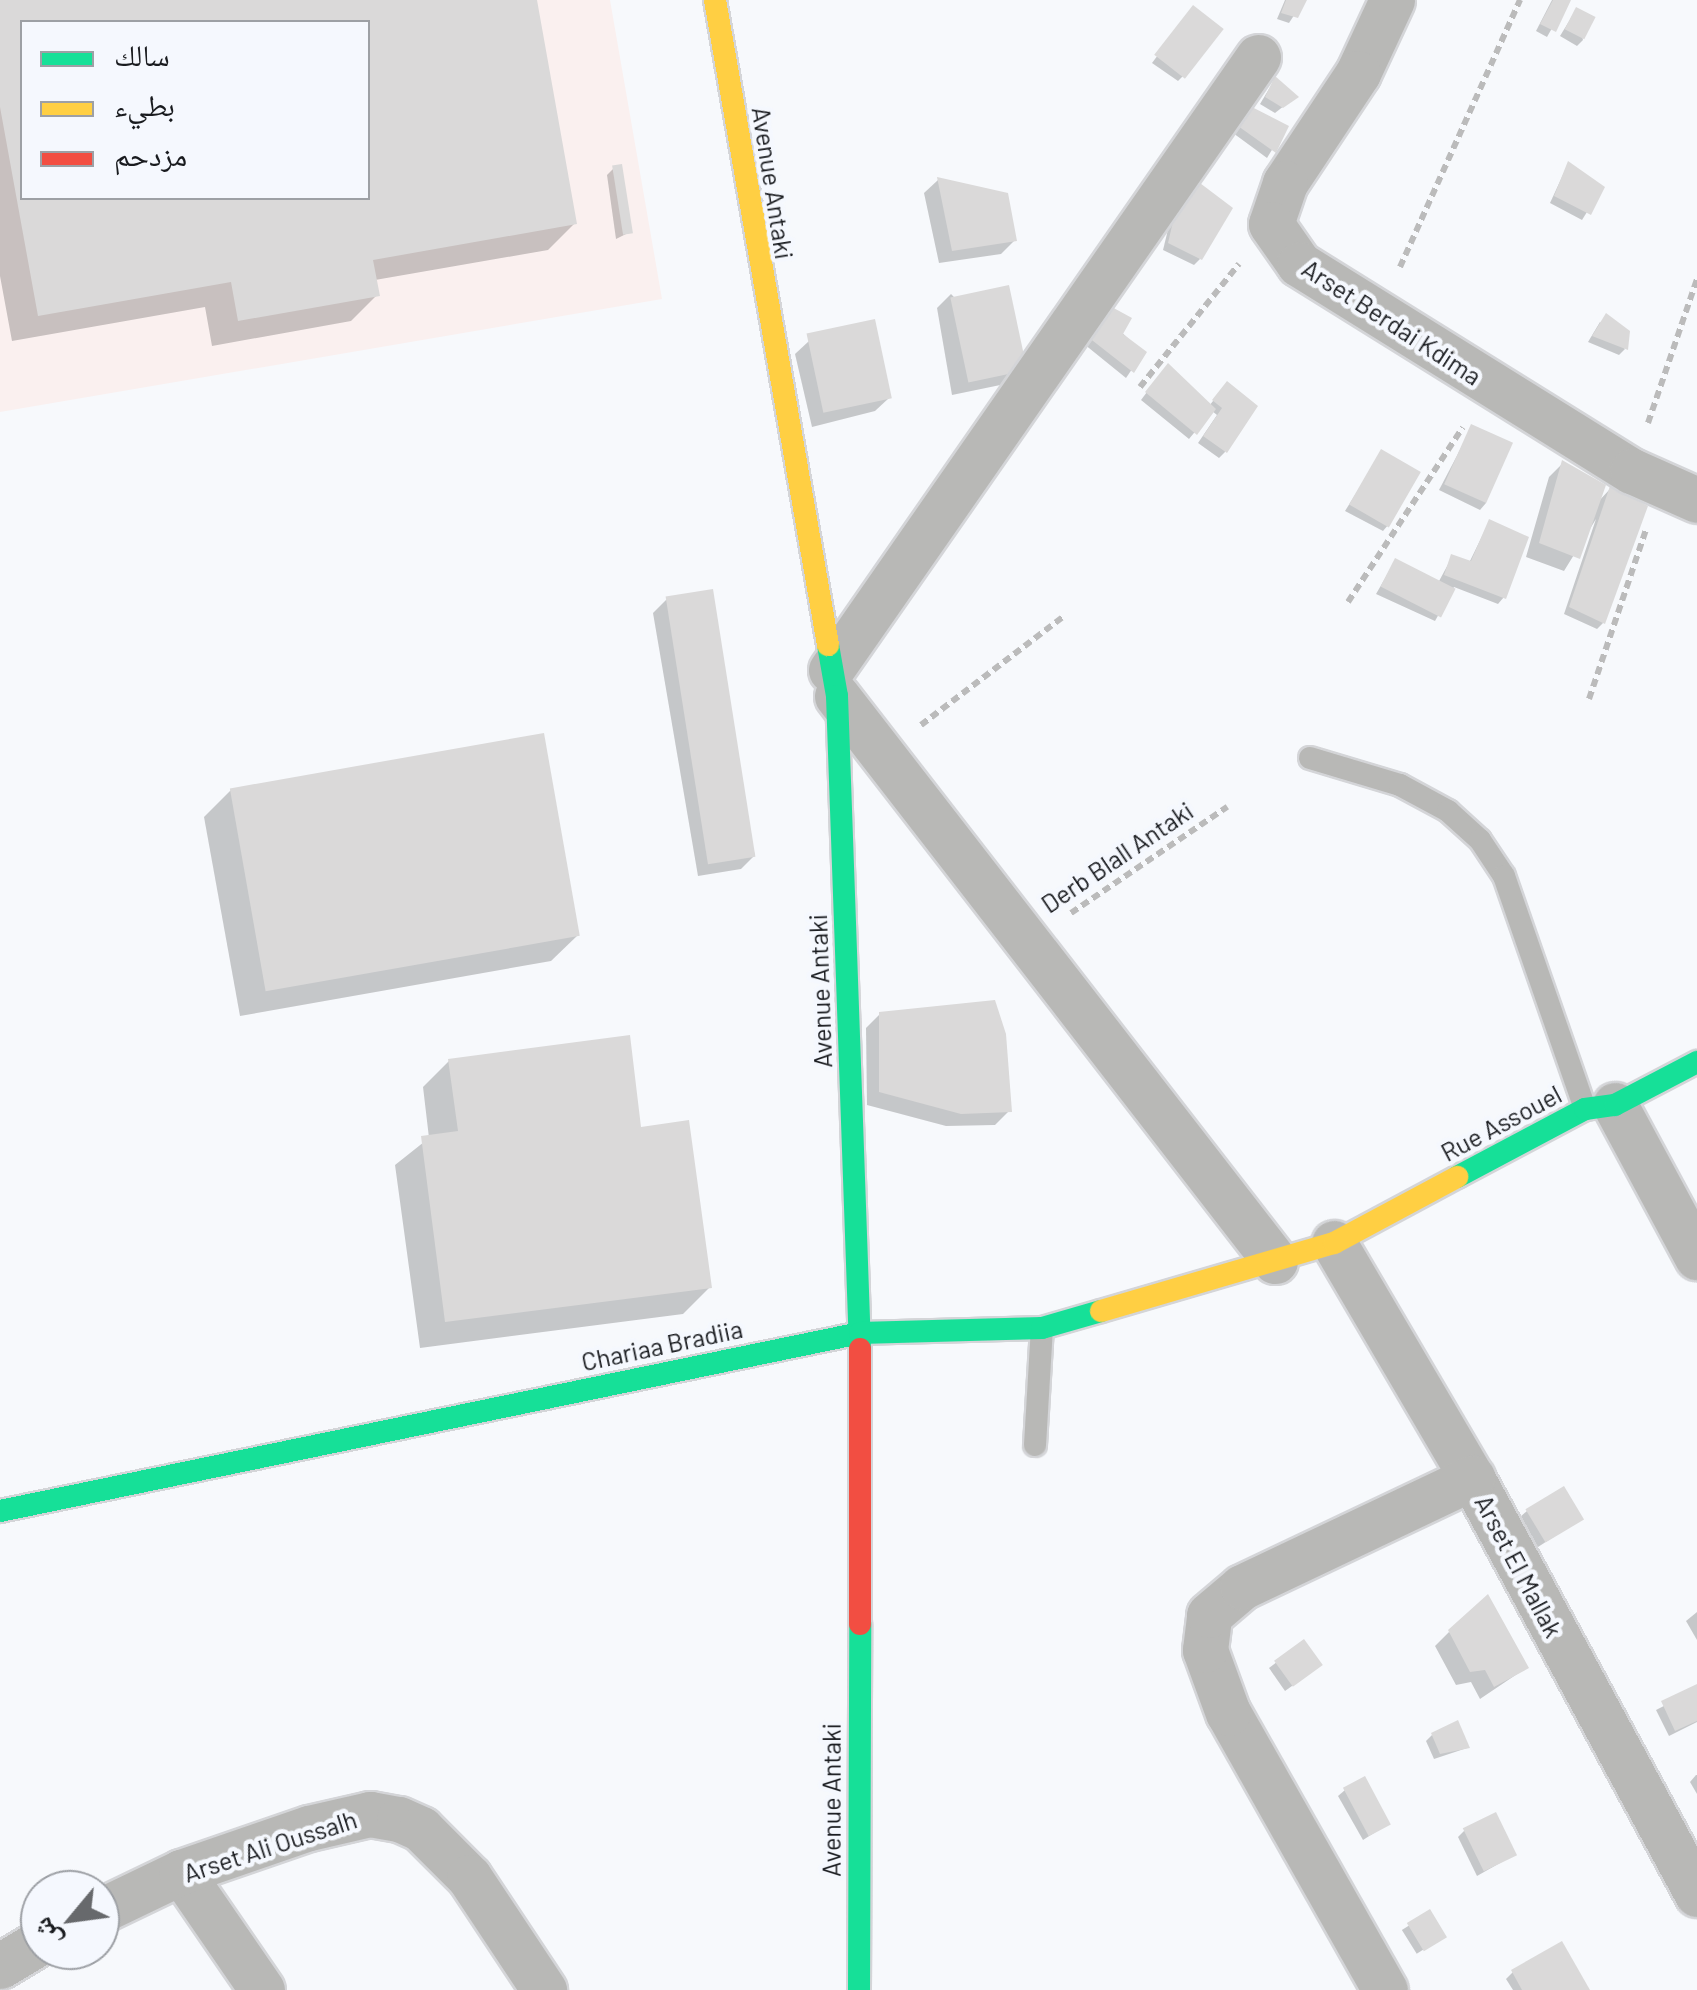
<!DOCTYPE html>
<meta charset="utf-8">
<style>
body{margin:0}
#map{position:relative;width:1697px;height:1990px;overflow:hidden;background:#f7f9fc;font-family:Barlow,"Noto Naskh Arabic",sans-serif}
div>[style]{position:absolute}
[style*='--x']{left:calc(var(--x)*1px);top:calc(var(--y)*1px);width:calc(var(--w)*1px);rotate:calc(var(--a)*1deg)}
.medical>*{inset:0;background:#faf0ef}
.shadow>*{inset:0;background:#0003;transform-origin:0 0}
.building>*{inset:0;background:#dad9d9;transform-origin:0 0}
.path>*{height:6px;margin-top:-3px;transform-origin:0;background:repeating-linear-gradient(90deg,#bbb 0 8px,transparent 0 13px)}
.roads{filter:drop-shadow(2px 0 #d4d5d8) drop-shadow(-2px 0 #d4d5d8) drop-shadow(0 2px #d4d5d8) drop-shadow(0 -2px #d4d5d8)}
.lane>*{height:22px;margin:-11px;padding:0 11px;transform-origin:11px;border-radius:11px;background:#b8b8b6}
.street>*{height:45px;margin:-22.5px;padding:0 22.5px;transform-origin:22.5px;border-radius:22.5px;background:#b8b8b6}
.fast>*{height:22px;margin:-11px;padding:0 11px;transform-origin:11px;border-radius:11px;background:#16e098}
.slow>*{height:22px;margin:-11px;padding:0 11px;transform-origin:11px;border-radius:11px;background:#ffcf43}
.jam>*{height:22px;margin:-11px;padding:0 11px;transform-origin:11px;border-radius:11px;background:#f24e42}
span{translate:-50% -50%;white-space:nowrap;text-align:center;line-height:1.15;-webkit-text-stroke:9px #f5f8fe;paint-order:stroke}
.street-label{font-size:25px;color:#191b1f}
.legend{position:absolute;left:20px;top:20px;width:350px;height:180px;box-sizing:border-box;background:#f5f8fe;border:2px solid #9da0a5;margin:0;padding:12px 18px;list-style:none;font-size:30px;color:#191b1f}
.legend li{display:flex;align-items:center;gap:20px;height:50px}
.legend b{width:50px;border:2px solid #9da0a5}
.north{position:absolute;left:20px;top:1870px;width:100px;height:100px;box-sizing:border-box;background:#f5f8fe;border:2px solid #9da0a5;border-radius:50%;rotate:241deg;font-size:28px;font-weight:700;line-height:40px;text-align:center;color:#191b1f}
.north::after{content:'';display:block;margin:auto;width:35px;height:45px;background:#67696c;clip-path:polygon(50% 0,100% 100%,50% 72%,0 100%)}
</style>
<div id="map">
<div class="medical">
<div style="clip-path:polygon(evenodd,0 0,610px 0,662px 299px,0 412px,0 0,22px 22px,368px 22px,368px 198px,22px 198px,22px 22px)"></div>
</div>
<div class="shadow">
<div style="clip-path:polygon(evenodd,0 0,535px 0,575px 223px,548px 250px,375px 280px,377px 295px,351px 321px,212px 346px,205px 307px,12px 341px,0 276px,0 0,22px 22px,368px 22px,368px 198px,22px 198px,22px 22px)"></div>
<div style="clip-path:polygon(1285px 0,1304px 0,1289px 23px,1277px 19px)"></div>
<div style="clip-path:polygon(1552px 0,1568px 0,1547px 37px,1536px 31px)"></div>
<div style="clip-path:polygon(1576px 10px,1583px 40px,1577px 46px,1560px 36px)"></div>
<div style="clip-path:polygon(1188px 15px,1185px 74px,1178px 81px,1152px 63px)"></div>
<div style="clip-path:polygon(1275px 79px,1289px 102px,1275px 113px,1260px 104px)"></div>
<div style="clip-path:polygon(1240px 113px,1286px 127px,1267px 158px,1233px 133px)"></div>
<div style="clip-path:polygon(1568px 164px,1602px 188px,1582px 220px,1550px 203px)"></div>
<div style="clip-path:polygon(613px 169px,630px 232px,616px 239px,607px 175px)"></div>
<div style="clip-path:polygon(938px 180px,1015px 240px,1001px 254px,939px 263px,924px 193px)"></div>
<div style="clip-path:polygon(1173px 209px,1200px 259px,1194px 265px,1163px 250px)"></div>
<div style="clip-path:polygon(951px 294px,1024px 369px,1010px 383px,952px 395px,937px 308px)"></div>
<div style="clip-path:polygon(1104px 315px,1143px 353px,1126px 378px,1084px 344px)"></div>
<div style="clip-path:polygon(1600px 322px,1625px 349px,1619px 355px,1588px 342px)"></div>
<div style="clip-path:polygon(809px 341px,889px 398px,875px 411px,812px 427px,795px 354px)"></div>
<div style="clip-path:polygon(1162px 372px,1209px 406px,1221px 391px,1225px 452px,1219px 458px,1198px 443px,1217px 415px,1212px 411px,1189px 439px,1141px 400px)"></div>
<div style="clip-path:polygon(1472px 427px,1486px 503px,1480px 510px,1439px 490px)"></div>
<div style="clip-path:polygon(1382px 452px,1389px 524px,1383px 531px,1345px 511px)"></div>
<div style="clip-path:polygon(1563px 463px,1597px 503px,1610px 489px,1603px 623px,1597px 629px,1564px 614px,1596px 519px,1564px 571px,1526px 557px,1549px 477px)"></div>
<div style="clip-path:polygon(1489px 522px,1504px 597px,1498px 604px,1454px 587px,1435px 621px,1376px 594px,1395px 561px,1438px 583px,1452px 557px,1469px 563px)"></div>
<div style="clip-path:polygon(667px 599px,755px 855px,741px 869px,698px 876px,653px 613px)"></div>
<div style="clip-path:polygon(231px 790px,578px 935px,551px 961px,240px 1016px,204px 817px)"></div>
<div style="clip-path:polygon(880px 1014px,1009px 1111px,995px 1125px,946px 1126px,867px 1105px,866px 1028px)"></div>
<div style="clip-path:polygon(449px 1061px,639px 1129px,709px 1288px,683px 1314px,420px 1348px,395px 1165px,429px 1138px,423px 1087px)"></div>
<div style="clip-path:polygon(1527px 1511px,1581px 1519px,1538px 1547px,1520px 1517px)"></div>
<div style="clip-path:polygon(1697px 1612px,1697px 1640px,1686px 1621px)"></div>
<div style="clip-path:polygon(1449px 1632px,1526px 1668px,1480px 1699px,1471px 1682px,1456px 1685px,1435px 1646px)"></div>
<div style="clip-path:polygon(1303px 1642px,1313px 1671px,1285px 1691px,1269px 1668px)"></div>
<div style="clip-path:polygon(1697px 1689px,1697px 1722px,1669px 1736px,1656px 1710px)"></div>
<div style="clip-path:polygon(1432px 1735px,1467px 1748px,1434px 1759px,1426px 1741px)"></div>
<div style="clip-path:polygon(1696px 1775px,1697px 1775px,1697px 1794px,1690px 1782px)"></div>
<div style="clip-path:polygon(1345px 1790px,1388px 1824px,1363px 1840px,1338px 1796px)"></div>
<div style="clip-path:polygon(1465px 1830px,1514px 1855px,1477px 1876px,1458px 1837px)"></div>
<div style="left:1429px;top:1913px;width:28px;height:32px;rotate:58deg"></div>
<div style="clip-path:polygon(1513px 1972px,1587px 1990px,1513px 1990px,1506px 1979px)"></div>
</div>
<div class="building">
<div style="clip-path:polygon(evenodd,0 0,537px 0,577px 224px,373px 260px,380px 296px,238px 321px,231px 282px,38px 316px,0 107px,0 0,22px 22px,368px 22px,368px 198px,22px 198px,22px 22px)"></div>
<div style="clip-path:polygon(1286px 0,1307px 0,1298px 18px,1281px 13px)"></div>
<div style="clip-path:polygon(1553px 0,1571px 0,1556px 32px,1540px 24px)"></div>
<div style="left:1193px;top:5px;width:39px;height:63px;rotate:38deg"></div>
<div style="left:1576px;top:7px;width:22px;height:25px;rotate:27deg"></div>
<div style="clip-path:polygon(1275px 76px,1299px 97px,1283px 108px,1265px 97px)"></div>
<div style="clip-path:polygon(1246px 104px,1289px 126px,1276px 153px,1238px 126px)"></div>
<div style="clip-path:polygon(1568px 161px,1605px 187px,1591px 215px,1554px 196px)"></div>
<div style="left:622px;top:164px;width:70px;height:10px;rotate:81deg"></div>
<div style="clip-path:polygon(937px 177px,1008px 193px,1017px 241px,952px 251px)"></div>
<div style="clip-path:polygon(1192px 177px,1233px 208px,1202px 260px,1168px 243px,1178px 200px)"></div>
<div style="left:1009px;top:285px;width:87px;height:60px;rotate:78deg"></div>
<div style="clip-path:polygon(1110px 306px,1132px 318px,1123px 334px,1147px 352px,1134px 373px,1088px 337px)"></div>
<div style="clip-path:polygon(1606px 313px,1630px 331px,1628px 350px,1592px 336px)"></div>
<div style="left:875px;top:319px;width:81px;height:70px;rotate:78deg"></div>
<div style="clip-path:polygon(1168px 363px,1216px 409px,1197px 435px,1145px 392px)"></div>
<div style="clip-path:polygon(1227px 381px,1258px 406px,1227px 453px,1203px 436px,1222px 408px,1212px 400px)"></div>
<div style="left:1471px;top:424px;width:46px;height:66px;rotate:24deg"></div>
<div style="left:1381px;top:449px;width:46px;height:64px;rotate:30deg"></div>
<div style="clip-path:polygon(1562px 460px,1606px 485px,1580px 559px,1539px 543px)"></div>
<div style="clip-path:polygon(1610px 486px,1648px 506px,1605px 624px,1569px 607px)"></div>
<div style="clip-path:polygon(1489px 519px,1529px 537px,1506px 599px,1444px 575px,1451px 554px,1471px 561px)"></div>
<div style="left:1395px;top:558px;width:68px;height:32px;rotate:27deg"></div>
<div style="left:713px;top:589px;width:271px;height:48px;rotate:81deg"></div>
<div style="left:544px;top:733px;width:206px;height:319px;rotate:80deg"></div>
<div style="clip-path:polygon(995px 1000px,1006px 1034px,1012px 1112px,961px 1114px,879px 1092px,879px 1012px)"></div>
<div style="clip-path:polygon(630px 1035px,641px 1127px,689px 1120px,712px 1288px,445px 1322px,421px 1136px,458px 1131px,448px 1059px)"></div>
<div style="left:1564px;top:1486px;width:39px;height:45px;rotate:59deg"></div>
<div style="clip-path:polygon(1488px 1594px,1529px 1668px,1494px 1687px,1485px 1670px,1470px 1672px,1448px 1630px)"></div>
<div style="left:1304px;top:1639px;width:32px;height:37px;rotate:54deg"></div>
<div style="clip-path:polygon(1697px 1684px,1697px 1721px,1675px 1731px,1661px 1701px)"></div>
<div style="clip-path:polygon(1458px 1720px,1470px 1748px,1440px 1754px,1431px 1733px)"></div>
<div style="left:1365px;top:1776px;width:55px;height:25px;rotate:62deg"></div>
<div style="left:1496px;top:1812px;width:48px;height:37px;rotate:64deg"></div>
<div style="left:1430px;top:1909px;width:33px;height:27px;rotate:59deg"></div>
<div style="clip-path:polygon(1562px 1941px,1590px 1990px,1522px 1990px,1511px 1970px)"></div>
</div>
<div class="path">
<div style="--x:1400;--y:267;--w:293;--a:-65.8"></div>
<div style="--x:1140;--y:387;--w:158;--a:-51.2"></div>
<div style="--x:1648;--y:423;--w:152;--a:-71.2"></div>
<div style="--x:1348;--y:602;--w:209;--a:-56.7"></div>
<div style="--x:1589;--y:699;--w:178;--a:-71.4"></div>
<div style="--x:921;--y:725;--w:178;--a:-37.3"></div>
<div style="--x:1071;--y:913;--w:189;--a:-34.2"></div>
</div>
<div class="roads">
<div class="lane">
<div style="--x:1310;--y:758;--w:94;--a:16.7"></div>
<div style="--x:1400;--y:785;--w:55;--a:28.4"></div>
<div style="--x:1448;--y:811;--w:43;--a:42.2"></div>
<div style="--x:1480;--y:840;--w:43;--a:56.3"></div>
<div style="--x:1504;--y:876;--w:247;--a:70.8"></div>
<div style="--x:1035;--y:1445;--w:117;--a:-86.6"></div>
</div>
<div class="street">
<div style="--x:1392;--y:0;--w:81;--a:115"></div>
<div style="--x:1358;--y:73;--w:132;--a:123.6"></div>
<div style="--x:1285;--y:183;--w:43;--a:108.9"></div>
<div style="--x:1271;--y:224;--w:49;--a:55"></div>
<div style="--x:1299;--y:264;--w:392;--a:31.9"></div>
<div style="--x:1632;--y:471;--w:71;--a:24"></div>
<div style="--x:831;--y:670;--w:747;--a:-55.14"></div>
<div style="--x:837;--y:696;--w:715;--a:52.22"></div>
<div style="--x:1615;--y:1105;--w:173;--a:61.7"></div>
<div style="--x:1334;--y:1243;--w:273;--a:59.6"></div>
<div style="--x:1472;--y:1478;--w:473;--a:61.6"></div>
<div style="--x:181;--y:1872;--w:143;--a:55.5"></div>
<div style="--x:100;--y:1911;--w:90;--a:-25.7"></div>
<div style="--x:181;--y:1872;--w:135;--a:-19"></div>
<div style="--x:309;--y:1828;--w:63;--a:-12.9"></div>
<div style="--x:370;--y:1814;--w:29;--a:10"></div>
<div style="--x:399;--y:1819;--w:24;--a:24"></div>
<div style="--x:421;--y:1829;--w:68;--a:45"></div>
<div style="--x:469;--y:1877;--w:136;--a:56.4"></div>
<div style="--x:0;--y:1966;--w:47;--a:-31"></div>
<div style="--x:1385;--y:1990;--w:318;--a:-119.5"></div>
<div style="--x:1228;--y:1713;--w:67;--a:-110.1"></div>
<div style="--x:1205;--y:1650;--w:35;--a:-83"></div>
<div style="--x:1209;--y:1615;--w:43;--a:-40.3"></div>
<div style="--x:1242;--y:1587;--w:255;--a:-25.4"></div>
</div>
<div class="fast">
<div style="--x:828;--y:645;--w:52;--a:80"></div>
<div style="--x:837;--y:696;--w:653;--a:87.98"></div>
<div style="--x:1457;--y:1177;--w:145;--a:-28"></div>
<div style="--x:1585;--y:1109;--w:30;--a:-8"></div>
<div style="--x:1615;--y:1105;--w:93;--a:-27.7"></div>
<div style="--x:0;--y:1511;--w:878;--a:-11.69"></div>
<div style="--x:860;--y:1333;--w:182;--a:-1.6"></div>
<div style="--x:1042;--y:1328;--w:61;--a:-16.1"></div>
<div style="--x:859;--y:1990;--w:366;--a:-89.8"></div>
</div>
<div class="slow">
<div style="--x:715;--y:0;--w:655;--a:80.06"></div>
<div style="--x:1101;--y:1311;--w:243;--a:-16.3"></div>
<div style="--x:1334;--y:1243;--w:140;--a:-28.2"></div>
</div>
<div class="jam">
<div style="--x:860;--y:1624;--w:275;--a:-90"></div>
</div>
</div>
<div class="street-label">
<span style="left:773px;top:183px;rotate:81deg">Avenue Antaki</span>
<span style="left:1392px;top:322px;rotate:33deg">Arset Berdai Kdima</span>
<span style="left:1117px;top:857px;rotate:-34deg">Derb Blall Antaki</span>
<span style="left:820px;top:991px;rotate:-92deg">Avenue Antaki</span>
<span style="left:1501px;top:1123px;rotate:-28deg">Rue Assouel</span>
<span style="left:662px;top:1345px;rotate:-12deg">Chariaa Bradiia</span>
<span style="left:1519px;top:1566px;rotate:62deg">Arset El Mallak</span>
<span style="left:831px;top:1800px;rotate:-90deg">Avenue Antaki</span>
<span style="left:270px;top:1846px;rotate:-18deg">Arset Ali Oussalh</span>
</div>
<ul class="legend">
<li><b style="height:12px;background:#16e098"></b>سالك</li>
<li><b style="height:12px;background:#ffcf43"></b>بطيء</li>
<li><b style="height:12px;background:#f24e42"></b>مزدحم</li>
</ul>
<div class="north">ش</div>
</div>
